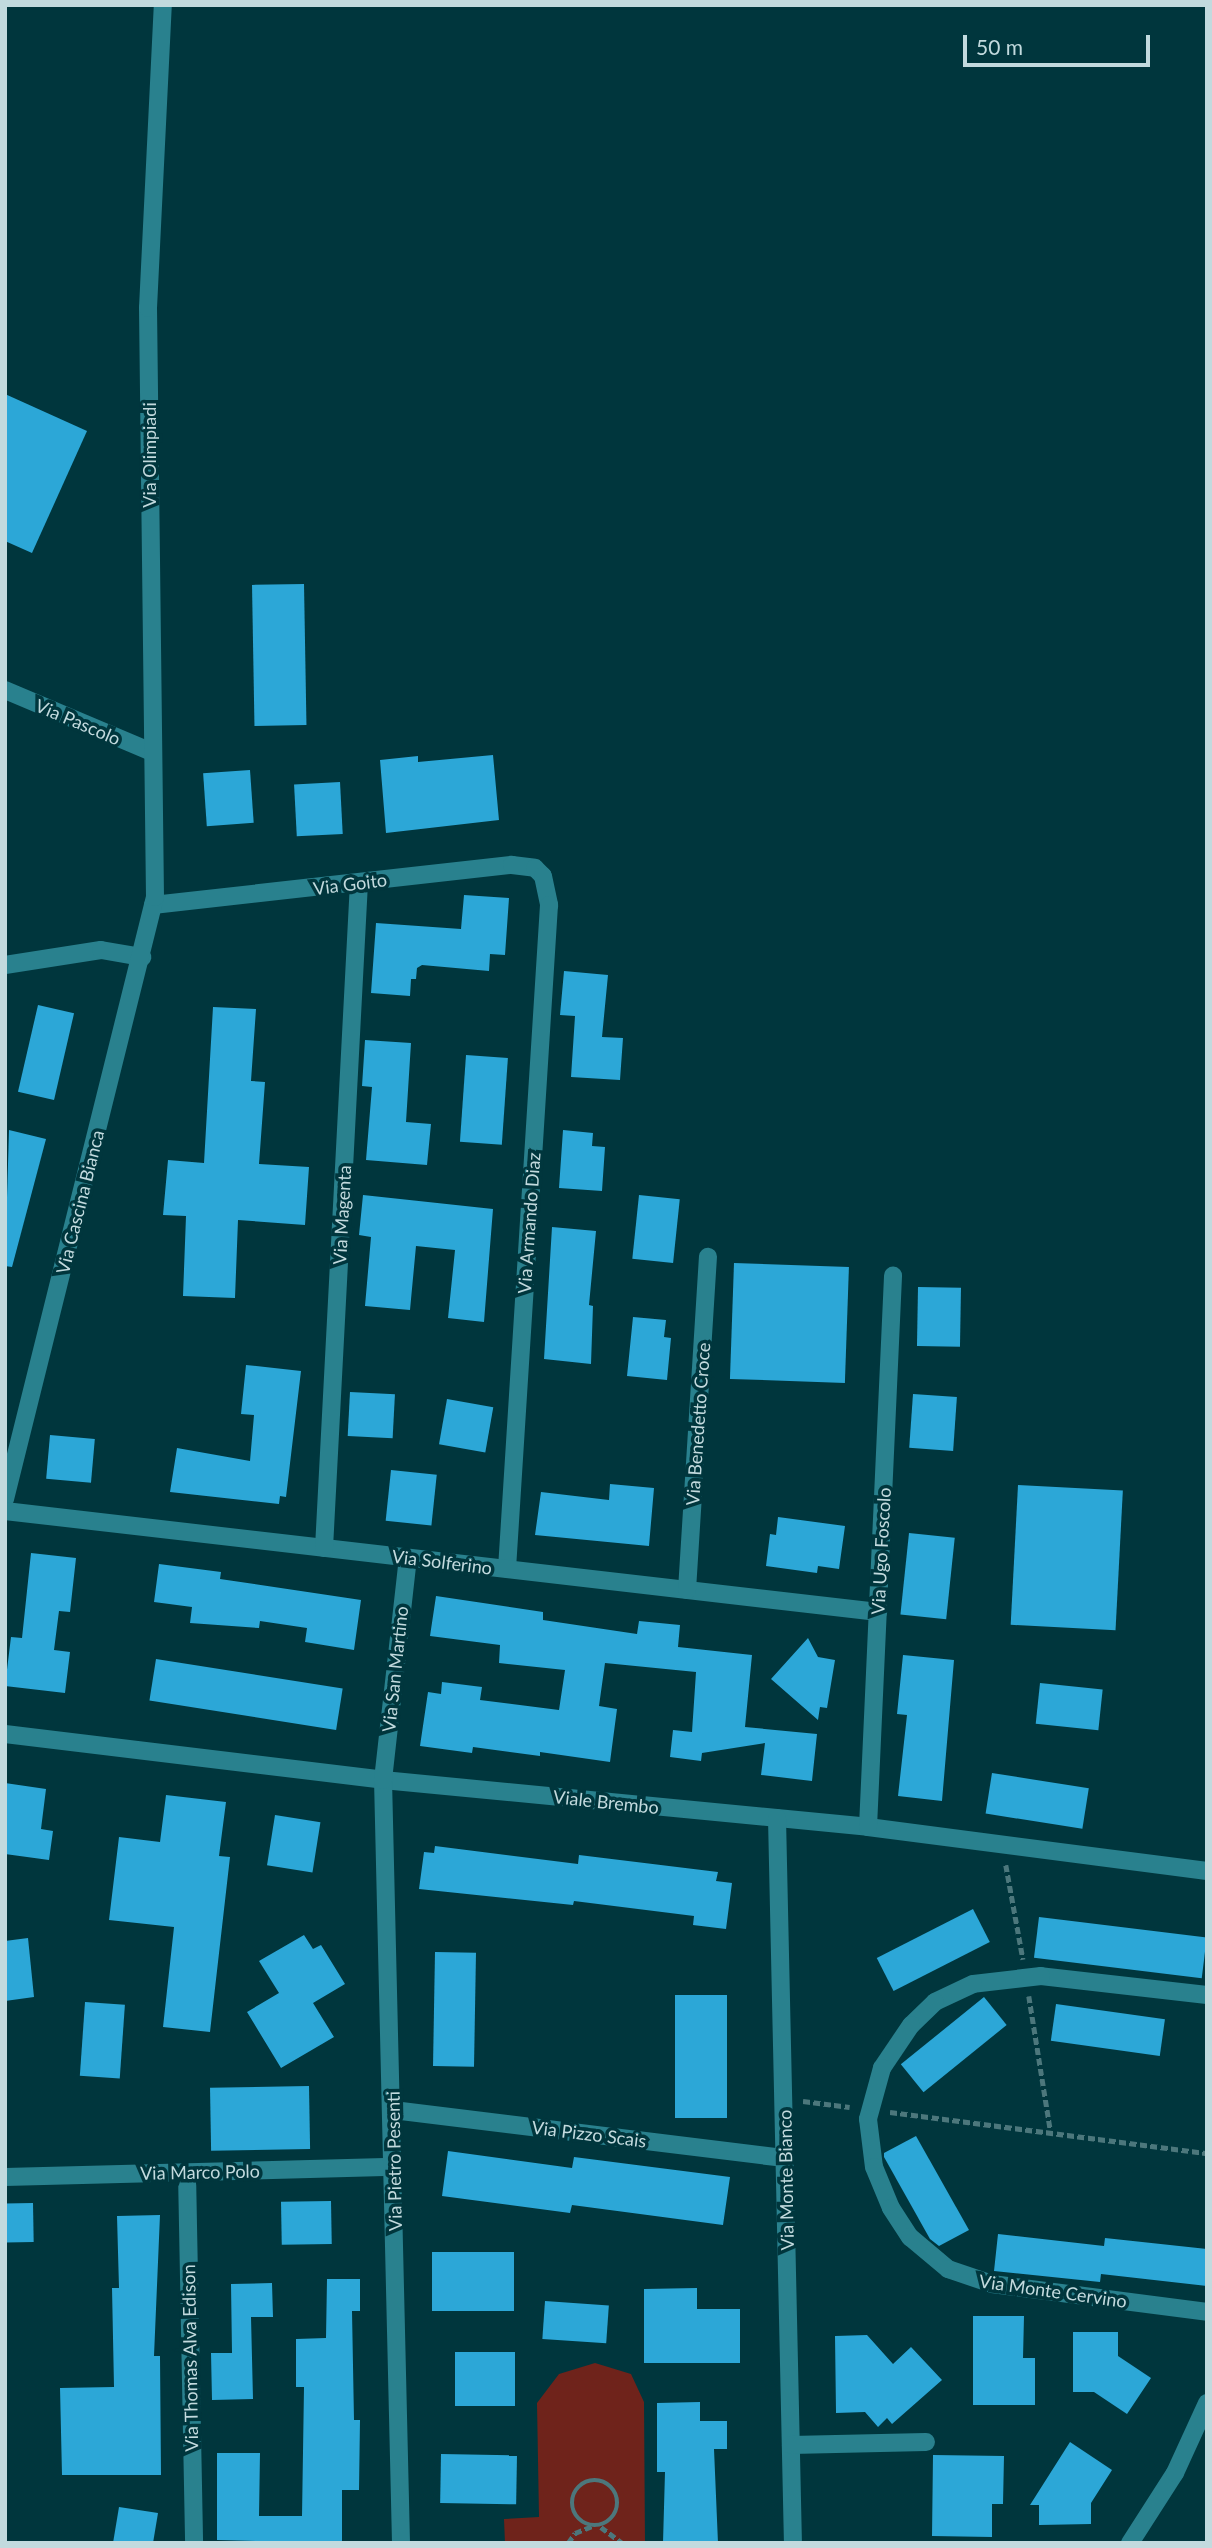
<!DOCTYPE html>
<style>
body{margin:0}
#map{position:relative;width:1212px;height:2548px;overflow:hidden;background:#00363d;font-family:Lato,sans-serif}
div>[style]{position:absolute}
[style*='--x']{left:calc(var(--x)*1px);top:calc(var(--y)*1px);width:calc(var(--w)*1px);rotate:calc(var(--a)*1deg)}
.green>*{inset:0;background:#6f231b}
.building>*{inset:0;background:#2ca7d7;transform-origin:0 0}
.path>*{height:4.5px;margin-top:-2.25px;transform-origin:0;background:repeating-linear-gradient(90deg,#4c777c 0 7px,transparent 0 10.5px)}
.path>.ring{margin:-2.25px;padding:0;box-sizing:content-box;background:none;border:4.5px solid #4c777c;border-radius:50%}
.minor>*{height:18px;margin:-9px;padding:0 9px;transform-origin:9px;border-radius:9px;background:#29818e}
span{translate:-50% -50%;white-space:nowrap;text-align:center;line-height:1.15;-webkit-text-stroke:7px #00363d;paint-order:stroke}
.street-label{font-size:18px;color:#c2dade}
.frame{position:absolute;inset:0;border:7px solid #c2dade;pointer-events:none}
.scale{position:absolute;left:963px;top:35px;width:187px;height:32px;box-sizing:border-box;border:4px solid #c2dade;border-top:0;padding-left:9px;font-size:21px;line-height:24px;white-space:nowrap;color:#c2dade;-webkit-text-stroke:5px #00363d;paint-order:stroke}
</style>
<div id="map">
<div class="green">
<div style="clip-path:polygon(595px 2363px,631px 2374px,644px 2402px,645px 2543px,505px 2543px,504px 2519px,539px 2517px,537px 2403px,559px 2374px)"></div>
</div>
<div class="building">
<div style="clip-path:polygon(5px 394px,87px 431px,32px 553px,5px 541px)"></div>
<div style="left:304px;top:584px;width:141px;height:52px;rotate:89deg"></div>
<div style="clip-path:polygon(493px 755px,499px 820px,386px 833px,380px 760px,418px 756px,418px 762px)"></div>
<div style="left:250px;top:770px;width:53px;height:47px;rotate:86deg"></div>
<div style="left:340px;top:782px;width:52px;height:46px;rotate:87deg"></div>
<div style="clip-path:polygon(464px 895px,509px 898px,505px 955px,490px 954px,489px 971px,422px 965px,417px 968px,416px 979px,411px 979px,410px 996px,371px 993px,376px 923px,461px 929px)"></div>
<div style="clip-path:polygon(564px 971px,608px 975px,602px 1037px,623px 1038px,620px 1080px,571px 1077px,575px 1016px,560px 1015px)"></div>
<div style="left:38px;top:1005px;width:37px;height:89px;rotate:13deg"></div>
<div style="clip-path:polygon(213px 1007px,256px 1009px,251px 1081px,265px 1082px,259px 1164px,309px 1167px,305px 1225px,238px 1220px,235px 1298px,183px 1296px,186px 1216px,163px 1215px,168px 1160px,204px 1163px)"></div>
<div style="clip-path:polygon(365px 1040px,411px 1043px,406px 1122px,431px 1124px,427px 1165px,366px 1160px,372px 1087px,362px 1086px)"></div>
<div style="left:466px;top:1055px;width:42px;height:87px;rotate:4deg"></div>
<div style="clip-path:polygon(9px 1130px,46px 1139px,12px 1267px,5px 1266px)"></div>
<div style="clip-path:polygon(563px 1130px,593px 1133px,592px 1146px,605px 1147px,602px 1191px,559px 1188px)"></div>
<div style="clip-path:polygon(363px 1195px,493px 1209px,484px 1322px,448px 1318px,455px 1250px,416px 1246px,410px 1310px,365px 1306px,371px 1237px,359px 1235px)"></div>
<div style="left:639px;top:1195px;width:41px;height:64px;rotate:6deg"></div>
<div style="clip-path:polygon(552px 1227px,596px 1231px,589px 1305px,593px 1306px,591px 1364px,544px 1359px)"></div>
<div style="left:734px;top:1263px;width:115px;height:116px;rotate:2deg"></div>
<div style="left:918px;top:1287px;width:43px;height:59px;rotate:1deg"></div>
<div style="clip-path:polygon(633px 1317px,666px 1320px,664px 1337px,671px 1338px,667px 1380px,627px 1376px)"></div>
<div style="clip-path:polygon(246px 1365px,301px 1371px,286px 1497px,280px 1496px,279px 1504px,170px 1492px,177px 1448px,250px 1461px,254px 1415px,241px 1414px)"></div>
<div style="left:350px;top:1392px;width:45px;height:44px;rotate:3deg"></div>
<div style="left:913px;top:1394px;width:44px;height:54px;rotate:4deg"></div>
<div style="left:447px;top:1399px;width:47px;height:46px;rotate:10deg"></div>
<div style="left:50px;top:1435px;width:45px;height:44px;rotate:5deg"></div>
<div style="left:391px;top:1470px;width:46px;height:51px;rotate:6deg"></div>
<div style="clip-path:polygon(610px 1484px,654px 1488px,649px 1546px,535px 1535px,541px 1492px,609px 1500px)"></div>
<div style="left:1018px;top:1485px;width:105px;height:140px;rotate:3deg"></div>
<div style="clip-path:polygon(778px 1517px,845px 1526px,839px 1569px,818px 1566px,817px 1573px,766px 1566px,770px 1534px,776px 1535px)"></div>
<div style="left:909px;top:1533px;width:46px;height:82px;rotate:6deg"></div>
<div style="clip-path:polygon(31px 1553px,76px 1558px,70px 1612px,59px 1611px,54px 1650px,70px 1652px,65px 1693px,5px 1686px,11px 1637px,22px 1638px)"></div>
<div style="clip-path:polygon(159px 1564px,221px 1572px,220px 1579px,361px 1600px,354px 1650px,305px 1642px,307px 1628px,260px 1621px,259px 1628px,190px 1623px,192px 1607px,154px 1602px)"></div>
<div style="clip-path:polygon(436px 1596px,543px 1612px,543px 1620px,637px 1634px,639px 1621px,680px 1625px,678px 1647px,752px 1655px,745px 1727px,817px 1734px,812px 1781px,761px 1775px,765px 1743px,702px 1753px,701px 1761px,670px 1757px,673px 1730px,692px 1732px,696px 1672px,605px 1663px,599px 1706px,617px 1709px,610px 1762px,540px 1752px,540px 1756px,473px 1747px,472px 1753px,420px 1746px,428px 1692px,441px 1694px,442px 1682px,482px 1687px,480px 1700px,559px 1710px,565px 1670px,499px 1663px,500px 1645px,430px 1636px)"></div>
<div style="clip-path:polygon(808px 1638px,818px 1657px,835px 1660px,827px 1708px,820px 1707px,818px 1720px,771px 1679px)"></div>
<div style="clip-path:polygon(903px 1655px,954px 1660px,942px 1801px,898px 1796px,907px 1715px,897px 1714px)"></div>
<div style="left:156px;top:1659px;width:189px;height:42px;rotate:9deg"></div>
<div style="left:1040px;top:1683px;width:63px;height:41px;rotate:6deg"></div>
<div style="left:992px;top:1773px;width:98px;height:41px;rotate:9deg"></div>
<div style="clip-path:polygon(5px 1783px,46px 1789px,41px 1829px,53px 1831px,49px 1860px,5px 1854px)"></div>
<div style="clip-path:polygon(166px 1795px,226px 1802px,219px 1856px,230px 1857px,210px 2032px,163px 2027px,174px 1927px,109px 1920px,119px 1837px,160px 1842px)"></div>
<div style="left:275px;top:1815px;width:46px;height:51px;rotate:9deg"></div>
<div style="clip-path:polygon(435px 1846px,578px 1864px,579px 1855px,718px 1872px,716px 1881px,732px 1883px,726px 1929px,693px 1925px,694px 1916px,574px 1901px,573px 1905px,419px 1889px,424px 1852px,434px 1853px)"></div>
<div style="left:973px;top:1909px;width:37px;height:108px;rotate:63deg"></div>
<div style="left:1039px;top:1917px;width:169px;height:41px;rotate:7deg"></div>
<div style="clip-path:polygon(304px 1935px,313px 1949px,321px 1945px,345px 1984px,313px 2003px,334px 2037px,281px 2068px,247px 2012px,279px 1993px,259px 1961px)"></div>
<div style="clip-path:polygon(28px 1938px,34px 1997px,5px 2001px,5px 1941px)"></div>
<div style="left:435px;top:1952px;width:41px;height:114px;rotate:1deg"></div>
<div style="left:675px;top:1995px;width:52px;height:123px"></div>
<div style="left:984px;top:1997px;width:36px;height:107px;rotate:51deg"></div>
<div style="left:85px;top:2002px;width:40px;height:74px;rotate:4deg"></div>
<div style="left:1056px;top:2004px;width:110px;height:37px;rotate:8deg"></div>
<div style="left:309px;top:2086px;width:63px;height:99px;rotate:89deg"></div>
<div style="clip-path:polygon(916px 2136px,969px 2230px,939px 2246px,930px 2239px,884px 2157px,884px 2153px)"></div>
<div style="clip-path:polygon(448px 2151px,572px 2168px,574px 2157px,730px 2177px,723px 2225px,572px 2205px,570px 2213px,442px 2196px)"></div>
<div style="left:331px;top:2201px;width:43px;height:50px;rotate:89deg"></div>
<div style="left:33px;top:2203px;width:39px;height:28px;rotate:89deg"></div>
<div style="clip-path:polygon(160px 2215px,154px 2356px,160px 2356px,161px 2475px,62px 2475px,60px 2388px,114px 2387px,112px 2288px,119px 2288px,117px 2216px)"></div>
<div style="clip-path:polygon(998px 2234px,1104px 2246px,1105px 2238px,1207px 2249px,1207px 2286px,1101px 2274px,1100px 2282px,994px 2271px)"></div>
<div style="left:432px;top:2252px;width:82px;height:59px"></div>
<div style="clip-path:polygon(327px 2279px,360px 2279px,360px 2311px,352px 2311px,354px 2420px,360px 2420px,359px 2490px,342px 2490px,342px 2543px,217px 2540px,217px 2453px,260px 2453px,259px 2516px,302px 2516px,304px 2387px,296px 2387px,296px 2339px,326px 2338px)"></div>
<div style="clip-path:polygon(272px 2283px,273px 2317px,251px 2317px,253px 2399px,212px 2400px,211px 2353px,232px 2353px,231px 2284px)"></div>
<div style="clip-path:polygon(697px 2288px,697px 2309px,740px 2309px,740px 2363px,644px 2363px,644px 2289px)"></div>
<div style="left:545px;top:2301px;width:64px;height:38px;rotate:4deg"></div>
<div style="clip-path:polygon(973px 2316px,1024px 2316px,1023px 2358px,1035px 2358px,1035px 2405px,973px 2405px)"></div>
<div style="clip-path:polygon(1073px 2332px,1118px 2332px,1118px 2356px,1151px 2378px,1127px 2414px,1094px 2392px,1073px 2392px)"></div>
<div style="clip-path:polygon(867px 2335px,893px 2364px,911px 2347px,942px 2380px,892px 2424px,887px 2418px,878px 2427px,865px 2412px,836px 2413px,835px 2336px)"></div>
<div style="left:455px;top:2352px;width:60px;height:54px"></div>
<div style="clip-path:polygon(700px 2402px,700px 2421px,727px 2421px,727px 2449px,714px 2449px,718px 2543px,663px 2543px,665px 2472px,657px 2472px,657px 2403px)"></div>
<div style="clip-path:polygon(1070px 2442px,1112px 2470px,1091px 2503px,1091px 2524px,1039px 2525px,1039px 2505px,1030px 2505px)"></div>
<div style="left:441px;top:2454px;width:76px;height:49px;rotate:1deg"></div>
<div style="clip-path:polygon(933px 2455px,1004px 2456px,1003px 2504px,992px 2504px,992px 2537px,932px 2536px)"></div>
<div style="clip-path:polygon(119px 2507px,158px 2513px,153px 2543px,113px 2543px)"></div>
</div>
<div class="path">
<div style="--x:1006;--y:1865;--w:96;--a:79.7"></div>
<div style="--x:1029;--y:1996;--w:139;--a:80.9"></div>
<div style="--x:803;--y:2101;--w:47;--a:7.3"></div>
<div style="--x:890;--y:2112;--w:320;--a:7.4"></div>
<div class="ring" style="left:572px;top:2480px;width:41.5px;height:41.5px"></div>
<div style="--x:601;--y:2527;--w:26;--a:37"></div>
<div style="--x:568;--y:2543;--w:12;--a:-55"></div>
<div style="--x:575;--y:2533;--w:18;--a:-22"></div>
</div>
<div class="minor">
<div style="--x:5;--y:690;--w:160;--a:22.9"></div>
<div style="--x:153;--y:905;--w:361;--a:-6.4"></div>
<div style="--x:512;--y:865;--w:23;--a:7"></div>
<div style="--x:535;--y:868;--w:11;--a:45"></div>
<div style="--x:543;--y:876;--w:30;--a:78"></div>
<div style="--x:549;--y:905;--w:665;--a:93.62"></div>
<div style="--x:5;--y:965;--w:97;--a:-8.9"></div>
<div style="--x:101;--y:950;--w:42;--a:9.7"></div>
<div style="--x:5;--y:1499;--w:620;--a:-76.01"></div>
<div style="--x:155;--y:897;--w:589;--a:-90.68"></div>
<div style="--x:148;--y:308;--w:303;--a:-87.2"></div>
<div style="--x:5;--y:1511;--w:879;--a:6.6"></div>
<div style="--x:324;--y:1548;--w:666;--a:-86.99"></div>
<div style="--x:687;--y:1590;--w:334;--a:-86.4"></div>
<div style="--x:5;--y:1734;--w:381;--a:6.9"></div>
<div style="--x:383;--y:1780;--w:487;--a:5.5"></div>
<div style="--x:868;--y:1827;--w:342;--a:7.4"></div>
<div style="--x:777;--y:1818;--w:725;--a:88.74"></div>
<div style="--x:868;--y:1827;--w:552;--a:-87.4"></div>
<div style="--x:1207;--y:1995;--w:167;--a:-173.5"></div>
<div style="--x:1041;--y:1976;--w:68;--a:173.3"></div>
<div style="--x:973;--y:1984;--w:42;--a:154.7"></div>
<div style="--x:935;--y:2002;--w:33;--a:136"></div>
<div style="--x:911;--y:2025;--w:52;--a:124"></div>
<div style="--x:882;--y:2068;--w:53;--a:105.4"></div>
<div style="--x:868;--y:2119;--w:48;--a:82.9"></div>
<div style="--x:874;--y:2167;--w:44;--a:67.5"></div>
<div style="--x:891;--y:2208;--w:35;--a:57"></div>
<div style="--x:910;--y:2237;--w:50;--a:40.1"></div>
<div style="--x:948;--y:2269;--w:46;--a:18.8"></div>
<div style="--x:992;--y:2284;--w:217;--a:7.4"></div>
<div style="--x:393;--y:2110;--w:395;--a:7"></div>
<div style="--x:187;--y:2173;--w:370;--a:88.9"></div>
<div style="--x:5;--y:2177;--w:389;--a:-1.5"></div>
<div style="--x:791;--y:2445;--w:135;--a:-1.3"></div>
<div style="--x:401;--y:2543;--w:763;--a:-91.35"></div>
<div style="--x:383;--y:1780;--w:223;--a:-83.6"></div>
<div style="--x:1130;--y:2543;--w:83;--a:-57.3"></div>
<div style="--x:1175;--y:2473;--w:77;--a:-65.4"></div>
</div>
<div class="street-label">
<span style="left:149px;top:455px;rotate:-90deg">Via Olimpiadi</span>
<span style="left:78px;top:722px;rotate:23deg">Via Pascolo</span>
<span style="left:350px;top:884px;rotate:-7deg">Via Goito</span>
<span style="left:80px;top:1202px;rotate:-76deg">Via Cascina Bianca</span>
<span style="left:342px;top:1215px;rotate:-87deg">Via Magenta</span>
<span style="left:529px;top:1223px;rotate:-86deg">Via Armando Diaz</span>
<span style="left:698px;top:1424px;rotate:-86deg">Via Benedetto Croce</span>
<span style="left:881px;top:1551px;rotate:-87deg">Via Ugo Foscolo</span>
<span style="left:442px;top:1562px;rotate:7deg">Via Solferino</span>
<span style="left:395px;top:1669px;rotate:-84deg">Via San Martino</span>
<span style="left:606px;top:1802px;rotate:6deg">Viale Brembo</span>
<span style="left:589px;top:2134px;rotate:7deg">Via Pizzo Scais</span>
<span style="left:394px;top:2161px;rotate:-91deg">Via Pietro Pesenti</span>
<span style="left:200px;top:2172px;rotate:-1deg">Via Marco Polo</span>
<span style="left:786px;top:2180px;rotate:-91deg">Via Monte Bianco</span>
<span style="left:1053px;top:2291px;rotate:8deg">Via Monte Cervino</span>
<span style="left:190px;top:2358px;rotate:-91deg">Via Thomas Alva Edison</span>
</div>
<div class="frame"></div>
<div class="scale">50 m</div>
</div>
